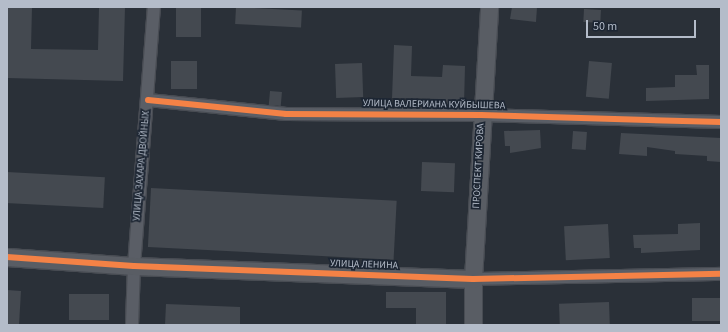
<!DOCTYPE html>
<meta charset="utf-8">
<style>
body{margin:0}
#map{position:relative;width:728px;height:332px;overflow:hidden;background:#2a3038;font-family:"Source Sans 3",sans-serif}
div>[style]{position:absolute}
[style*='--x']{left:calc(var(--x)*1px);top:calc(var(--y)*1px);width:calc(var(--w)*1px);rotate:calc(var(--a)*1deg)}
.building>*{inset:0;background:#444950;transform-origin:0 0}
.roads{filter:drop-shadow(1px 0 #484c53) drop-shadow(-1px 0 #484c53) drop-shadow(0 1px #484c53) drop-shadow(0 -1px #484c53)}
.street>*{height:12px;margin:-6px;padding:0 6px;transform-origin:6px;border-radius:6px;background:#5a5e66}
.secondary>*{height:17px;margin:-8.5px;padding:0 8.5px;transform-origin:8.5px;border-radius:8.5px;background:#595d64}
.cycleway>*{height:6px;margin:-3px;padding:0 3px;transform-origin:3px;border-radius:3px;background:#f48246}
span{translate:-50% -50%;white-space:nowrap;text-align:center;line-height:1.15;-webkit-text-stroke:3.5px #1d2633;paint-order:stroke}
.street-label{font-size:10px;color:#b4bcc9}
.frame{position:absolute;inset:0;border:8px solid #b4bcc9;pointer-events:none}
.scale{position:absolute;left:586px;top:20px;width:110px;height:18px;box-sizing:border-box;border:2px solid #b4bcc9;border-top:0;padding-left:5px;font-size:12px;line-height:14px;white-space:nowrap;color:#b4bcc9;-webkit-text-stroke:3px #1d2633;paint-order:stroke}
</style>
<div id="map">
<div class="building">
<div style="clip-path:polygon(7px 7px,32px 7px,31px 49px,98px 50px,99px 7px,125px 7px,123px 81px,7px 78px)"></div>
<div style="left:176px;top:7px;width:25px;height:30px"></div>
<div style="left:236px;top:7px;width:66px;height:17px;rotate:3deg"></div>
<div style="clip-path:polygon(512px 7px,537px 7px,536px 22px,510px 19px)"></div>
<div style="left:584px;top:9px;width:17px;height:13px;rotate:3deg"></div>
<div style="clip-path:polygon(394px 45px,412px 46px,411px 76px,442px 77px,443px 65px,465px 66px,464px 105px,439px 104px,439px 99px,392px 98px)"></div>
<div style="left:171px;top:61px;width:26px;height:28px"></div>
<div style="left:589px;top:61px;width:23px;height:36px;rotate:5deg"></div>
<div style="left:362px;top:63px;width:34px;height:27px;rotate:88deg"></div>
<div style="clip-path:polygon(696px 65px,709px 65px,709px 99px,646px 101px,646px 88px,675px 87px,675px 75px,697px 75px)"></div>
<div style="left:270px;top:91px;width:12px;height:14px;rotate:5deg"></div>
<div style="clip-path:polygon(540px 130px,541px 148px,510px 153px,510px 146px,505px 146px,504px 131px)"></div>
<div style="left:573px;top:131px;width:14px;height:18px;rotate:4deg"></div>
<div style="clip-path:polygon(621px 133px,721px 138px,721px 162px,707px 161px,707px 156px,675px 154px,675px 151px,647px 147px,647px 156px,619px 154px)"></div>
<div style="left:422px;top:162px;width:33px;height:29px;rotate:2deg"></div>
<div style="left:7px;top:172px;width:98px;height:31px;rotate:3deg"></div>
<div style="left:151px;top:188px;width:246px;height:59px;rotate:3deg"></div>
<div style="clip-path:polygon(700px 223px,700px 250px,641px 253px,641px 248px,634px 248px,633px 235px,678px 234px,678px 224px)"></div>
<div style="left:608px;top:224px;width:34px;height:44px;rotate:87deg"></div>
<div style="clip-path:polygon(7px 290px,21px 291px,19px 325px,7px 325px)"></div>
<div style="clip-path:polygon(386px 292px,446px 292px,446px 325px,416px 325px,416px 308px,386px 308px)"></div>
<div style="left:69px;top:294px;width:40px;height:26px"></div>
<div style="left:721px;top:298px;width:23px;height:29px;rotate:90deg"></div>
<div style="left:609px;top:302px;width:23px;height:50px;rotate:88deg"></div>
<div style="clip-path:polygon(166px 304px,240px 307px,240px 325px,165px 325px)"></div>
</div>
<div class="roads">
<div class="street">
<div style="--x:148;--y:100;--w:139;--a:5.8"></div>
<div style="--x:286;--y:114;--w:195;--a:0.3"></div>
<div style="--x:481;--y:115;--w:240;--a:1.7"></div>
<div style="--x:473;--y:279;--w:248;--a:-1.2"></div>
<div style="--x:132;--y:325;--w:59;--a:-88.1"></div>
<div style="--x:134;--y:266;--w:260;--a:-85.6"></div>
</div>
<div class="secondary">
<div style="--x:7;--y:257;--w:127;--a:4.1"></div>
<div style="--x:134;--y:266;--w:339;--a:2.2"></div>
<div style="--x:473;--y:325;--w:46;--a:-90"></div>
<div style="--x:473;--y:279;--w:272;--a:-86.6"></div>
</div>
</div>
<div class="cycleway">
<div style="--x:148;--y:100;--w:139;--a:5.8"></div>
<div style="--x:286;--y:114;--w:195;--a:0.3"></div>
<div style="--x:481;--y:115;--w:240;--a:1.7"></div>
<div style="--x:7;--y:257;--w:127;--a:4.1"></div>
<div style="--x:134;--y:266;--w:339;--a:2.2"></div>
<div style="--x:473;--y:279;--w:248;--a:-1.2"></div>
</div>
<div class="street-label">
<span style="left:434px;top:105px;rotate:1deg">УЛИЦА ВАЛЕРИАНА КУЙБЫШЕВА</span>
<span style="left:142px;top:166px;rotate:-85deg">УЛИЦА ЗАХАРА ДВОЙНЫХ</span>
<span style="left:479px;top:166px;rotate:-87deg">ПРОСПЕКТ КИРОВА</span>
<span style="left:364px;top:265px;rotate:2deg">УЛИЦА ЛЕНИНА</span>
</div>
<div class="frame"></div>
<div class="scale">50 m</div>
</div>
